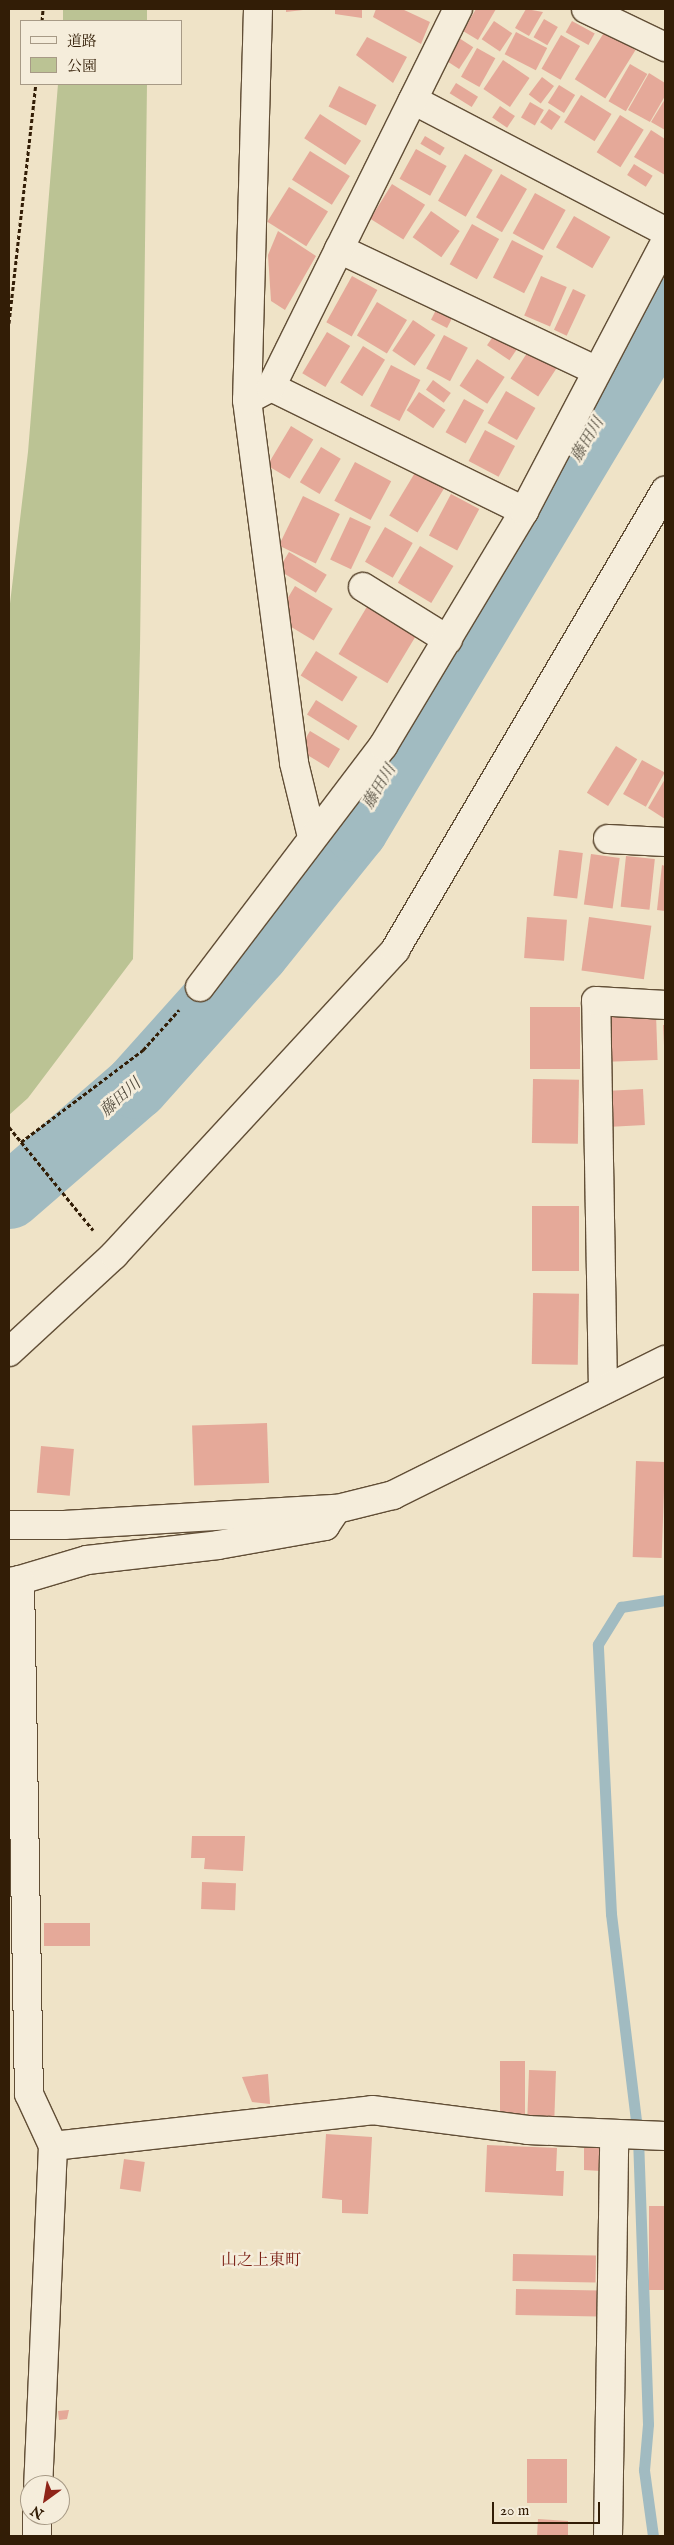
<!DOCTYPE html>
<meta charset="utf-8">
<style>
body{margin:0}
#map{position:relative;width:674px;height:2545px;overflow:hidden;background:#efe3c7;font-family:"IM FELL English","Noto Serif JP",serif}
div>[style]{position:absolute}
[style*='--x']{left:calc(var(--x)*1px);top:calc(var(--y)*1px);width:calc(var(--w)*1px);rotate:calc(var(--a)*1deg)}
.green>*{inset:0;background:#bbc394;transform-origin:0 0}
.stream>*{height:11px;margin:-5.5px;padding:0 5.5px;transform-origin:5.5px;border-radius:5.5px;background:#a1bbc1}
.river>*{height:65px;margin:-32.5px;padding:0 32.5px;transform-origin:32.5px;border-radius:32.5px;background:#a1bbc1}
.building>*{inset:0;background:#e5a999;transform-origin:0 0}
.path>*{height:3px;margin-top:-1.5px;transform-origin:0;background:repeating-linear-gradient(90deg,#321d06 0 4px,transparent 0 6.5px)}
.roads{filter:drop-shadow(1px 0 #614e36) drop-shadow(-1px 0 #614e36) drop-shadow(0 1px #614e36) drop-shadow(0 -1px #614e36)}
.minor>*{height:28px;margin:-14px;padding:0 14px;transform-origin:14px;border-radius:14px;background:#f5eddb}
span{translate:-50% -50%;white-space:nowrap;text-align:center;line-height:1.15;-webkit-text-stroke:5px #f5eddb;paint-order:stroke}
.water-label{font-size:16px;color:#534c3e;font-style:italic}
.neighbourhood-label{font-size:16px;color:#7a1f14}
.frame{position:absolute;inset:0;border:10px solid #321d06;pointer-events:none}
.legend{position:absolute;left:20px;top:20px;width:162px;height:65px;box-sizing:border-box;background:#f5eddb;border:1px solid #a79a86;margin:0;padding:6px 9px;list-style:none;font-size:15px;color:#321d06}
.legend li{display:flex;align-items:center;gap:10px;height:25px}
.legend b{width:25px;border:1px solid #a79a86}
.north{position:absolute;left:20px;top:2475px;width:50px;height:50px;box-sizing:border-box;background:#f5eddb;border:1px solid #a79a86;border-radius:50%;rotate:212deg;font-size:14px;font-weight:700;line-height:20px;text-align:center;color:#321d06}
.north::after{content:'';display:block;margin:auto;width:18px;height:22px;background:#8f2418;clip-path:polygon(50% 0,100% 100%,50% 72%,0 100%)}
.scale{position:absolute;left:492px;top:2502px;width:108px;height:22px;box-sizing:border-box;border:2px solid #321d06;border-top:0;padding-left:6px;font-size:15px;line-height:18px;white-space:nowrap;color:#321d06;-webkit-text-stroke:4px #f5eddb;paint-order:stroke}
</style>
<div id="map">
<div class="green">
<div style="left:63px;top:9px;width:84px;height:12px"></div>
<div style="clip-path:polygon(58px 84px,147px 84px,140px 648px,133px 959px,28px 1098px,9px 1115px,9px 612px,28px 452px)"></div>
</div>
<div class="stream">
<div style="--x:653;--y:2536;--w:67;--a:-97.8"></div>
<div style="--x:644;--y:2470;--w:46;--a:-85"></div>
<div style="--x:648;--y:2424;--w:287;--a:-92"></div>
<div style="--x:638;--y:2137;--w:225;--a:-96.9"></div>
<div style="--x:611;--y:1914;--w:270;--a:-92.8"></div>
<div style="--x:598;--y:1644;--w:44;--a:-58.1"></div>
<div style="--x:621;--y:1607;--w:45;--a:-9"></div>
</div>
<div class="river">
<div style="--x:9;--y:1196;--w:168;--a:-40.9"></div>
<div style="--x:136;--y:1086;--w:180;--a:-48.2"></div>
<div style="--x:256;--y:952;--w:158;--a:-51.2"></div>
<div style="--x:355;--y:829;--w:604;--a:-59.1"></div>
</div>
<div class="building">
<div style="clip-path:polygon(286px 9px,303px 9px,303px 10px,286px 12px)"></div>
<div style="clip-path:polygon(335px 9px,362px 9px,362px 18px,335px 14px)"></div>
<div style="clip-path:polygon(376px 9px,402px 9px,430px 22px,421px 44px,373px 17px)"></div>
<div style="clip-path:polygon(476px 9px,496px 9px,478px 40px,463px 31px)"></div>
<div style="clip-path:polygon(526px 9px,543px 12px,529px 36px,515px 28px)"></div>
<div style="left:544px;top:19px;width:16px;height:21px;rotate:30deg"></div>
<div style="left:494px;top:21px;width:22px;height:22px;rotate:34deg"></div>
<div style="left:572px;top:21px;width:26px;height:13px;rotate:29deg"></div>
<div style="left:605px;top:31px;width:36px;height:57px;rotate:32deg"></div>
<div style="left:516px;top:32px;width:35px;height:25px;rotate:27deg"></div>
<div style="left:561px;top:35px;width:22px;height:39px;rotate:30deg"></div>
<div style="clip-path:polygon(367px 37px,407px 57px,393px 83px,356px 55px)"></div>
<div style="left:459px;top:38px;width:17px;height:26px;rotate:33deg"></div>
<div style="left:477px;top:48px;width:21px;height:33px;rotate:29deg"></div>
<div style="left:503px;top:60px;width:32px;height:35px;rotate:34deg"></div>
<div style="left:630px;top:64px;width:20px;height:43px;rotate:30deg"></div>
<div style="clip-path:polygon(649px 73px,665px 83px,665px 96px,650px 122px,628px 110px)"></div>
<div style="left:542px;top:77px;width:15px;height:22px;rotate:37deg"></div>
<div style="left:456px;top:83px;width:26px;height:12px;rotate:32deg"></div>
<div style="left:559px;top:85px;width:19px;height:21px;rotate:32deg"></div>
<div style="left:339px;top:86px;width:42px;height:23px;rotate:27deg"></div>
<div style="left:581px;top:95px;width:36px;height:32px;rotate:32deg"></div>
<div style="clip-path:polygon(665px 99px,665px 130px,651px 122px)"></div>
<div style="left:530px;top:102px;width:16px;height:18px;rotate:30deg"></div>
<div style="left:500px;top:106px;width:18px;height:14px;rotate:34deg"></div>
<div style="left:549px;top:109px;width:14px;height:16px;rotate:34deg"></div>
<div style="left:320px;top:114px;width:49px;height:29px;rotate:33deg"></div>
<div style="left:620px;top:115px;width:28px;height:44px;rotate:32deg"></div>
<div style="clip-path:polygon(651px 130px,665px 139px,665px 175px,634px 157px)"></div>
<div style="left:425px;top:136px;width:23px;height:9px;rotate:31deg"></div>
<div style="left:416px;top:149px;width:35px;height:34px;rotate:29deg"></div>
<div style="left:310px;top:151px;width:47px;height:34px;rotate:32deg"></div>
<div style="left:465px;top:154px;width:32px;height:54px;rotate:30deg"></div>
<div style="left:634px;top:164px;width:22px;height:13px;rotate:32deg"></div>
<div style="left:501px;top:174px;width:30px;height:50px;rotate:30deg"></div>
<div style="left:392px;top:184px;width:39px;height:41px;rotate:32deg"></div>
<div style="left:289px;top:187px;width:46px;height:41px;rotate:32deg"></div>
<div style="left:535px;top:193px;width:35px;height:46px;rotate:29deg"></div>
<div style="left:431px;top:211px;width:35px;height:32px;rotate:35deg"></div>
<div style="left:574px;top:216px;width:42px;height:36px;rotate:30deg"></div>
<div style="left:472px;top:224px;width:31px;height:46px;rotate:29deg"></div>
<div style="clip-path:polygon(278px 231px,316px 256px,285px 310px,271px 301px,268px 255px)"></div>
<div style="left:512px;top:240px;width:35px;height:42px;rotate:27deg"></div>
<div style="left:352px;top:276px;width:29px;height:53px;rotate:29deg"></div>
<div style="left:541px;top:276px;width:28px;height:43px;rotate:23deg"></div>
<div style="left:573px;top:289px;width:14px;height:45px;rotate:25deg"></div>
<div style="left:377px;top:302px;width:35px;height:39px;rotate:31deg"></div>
<div style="left:436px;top:310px;width:18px;height:11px;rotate:27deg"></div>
<div style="left:413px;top:320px;width:27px;height:37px;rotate:34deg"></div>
<div style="left:327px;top:332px;width:27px;height:48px;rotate:31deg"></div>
<div style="left:496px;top:332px;width:27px;height:16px;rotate:34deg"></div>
<div style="left:444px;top:335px;width:27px;height:38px;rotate:28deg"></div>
<div style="left:363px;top:346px;width:26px;height:43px;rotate:32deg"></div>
<div style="left:529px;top:350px;width:33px;height:34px;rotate:33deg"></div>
<div style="left:477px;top:359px;width:33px;height:32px;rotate:33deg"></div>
<div style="left:391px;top:365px;width:33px;height:46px;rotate:27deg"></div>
<div style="left:433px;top:380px;width:22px;height:12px;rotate:36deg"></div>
<div style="left:506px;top:391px;width:34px;height:37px;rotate:30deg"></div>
<div style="left:419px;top:392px;width:32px;height:22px;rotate:34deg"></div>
<div style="left:464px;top:399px;width:23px;height:38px;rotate:29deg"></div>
<div style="left:291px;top:426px;width:26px;height:46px;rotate:31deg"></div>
<div style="left:485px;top:430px;width:34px;height:35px;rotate:28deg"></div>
<div style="left:321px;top:447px;width:23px;height:41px;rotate:31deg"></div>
<div style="left:355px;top:462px;width:41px;height:44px;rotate:28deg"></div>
<div style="left:416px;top:471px;width:33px;height:52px;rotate:31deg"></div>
<div style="left:451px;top:494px;width:32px;height:47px;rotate:28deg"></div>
<div style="left:303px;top:496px;width:41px;height:55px;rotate:26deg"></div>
<div style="left:350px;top:517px;width:23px;height:47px;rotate:25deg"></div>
<div style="left:385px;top:527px;width:32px;height:40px;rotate:30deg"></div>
<div style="left:420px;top:546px;width:39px;height:43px;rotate:31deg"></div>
<div style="left:289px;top:552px;width:44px;height:21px;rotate:31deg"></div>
<div style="left:295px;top:586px;width:44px;height:37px;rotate:31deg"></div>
<div style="left:371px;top:600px;width:57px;height:63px;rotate:31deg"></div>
<div style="left:316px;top:651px;width:49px;height:29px;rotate:32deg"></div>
<div style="left:316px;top:700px;width:49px;height:17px;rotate:32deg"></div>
<div style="left:310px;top:731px;width:35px;height:22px;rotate:31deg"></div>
<div style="left:616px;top:746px;width:25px;height:55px;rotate:32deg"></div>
<div style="left:642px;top:760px;width:26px;height:39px;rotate:29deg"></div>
<div style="clip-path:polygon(665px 779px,665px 819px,648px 808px)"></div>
<div style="left:559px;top:850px;width:24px;height:46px;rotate:7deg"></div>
<div style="left:591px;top:854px;width:29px;height:51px;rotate:8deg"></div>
<div style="left:626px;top:856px;width:29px;height:51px;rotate:6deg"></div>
<div style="clip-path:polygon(662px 865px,665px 866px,665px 911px,657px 910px)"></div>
<div style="left:527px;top:917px;width:40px;height:41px;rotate:4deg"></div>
<div style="left:589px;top:917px;width:63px;height:54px;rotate:8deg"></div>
<div style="left:530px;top:1007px;width:50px;height:62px"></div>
<div style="left:656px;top:1014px;width:46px;height:50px;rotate:88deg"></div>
<div style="clip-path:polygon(663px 1025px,665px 1025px,665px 1045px,664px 1045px)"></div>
<div style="left:533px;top:1079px;width:46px;height:64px;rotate:1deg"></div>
<div style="left:643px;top:1089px;width:36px;height:33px;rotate:87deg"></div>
<div style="left:532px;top:1206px;width:47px;height:65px"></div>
<div style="left:533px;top:1293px;width:46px;height:71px;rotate:1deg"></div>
<div style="left:267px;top:1423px;width:60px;height:75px;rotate:88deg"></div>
<div style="left:41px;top:1446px;width:33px;height:47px;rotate:5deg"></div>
<div style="left:636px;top:1461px;width:29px;height:96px;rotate:2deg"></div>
<div style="clip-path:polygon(192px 1836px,245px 1836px,243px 1871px,204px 1869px,205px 1858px,191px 1858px)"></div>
<div style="left:202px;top:1882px;width:34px;height:27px;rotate:2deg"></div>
<div style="left:44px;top:1923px;width:46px;height:23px"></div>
<div style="left:500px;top:2061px;width:25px;height:56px"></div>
<div style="left:529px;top:2070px;width:27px;height:52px;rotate:2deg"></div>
<div style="clip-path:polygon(268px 2074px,270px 2104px,252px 2102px,242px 2077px)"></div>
<div style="clip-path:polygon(326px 2134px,372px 2137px,368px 2214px,342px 2213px,342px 2200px,322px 2198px)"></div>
<div style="clip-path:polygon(487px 2145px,557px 2148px,556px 2171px,564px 2171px,563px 2196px,485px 2192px)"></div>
<div style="clip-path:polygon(584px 2148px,603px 2148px,601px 2171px,584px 2170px)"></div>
<div style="left:124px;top:2159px;width:21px;height:30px;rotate:8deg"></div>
<div style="left:649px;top:2206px;width:16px;height:84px"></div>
<div style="left:513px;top:2254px;width:83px;height:27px;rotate:1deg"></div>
<div style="left:516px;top:2289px;width:83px;height:26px;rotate:1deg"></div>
<div style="clip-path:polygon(69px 2410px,67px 2419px,59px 2420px,58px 2411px)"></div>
<div style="left:527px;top:2459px;width:40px;height:44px"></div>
<div style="clip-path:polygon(538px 2519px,568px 2521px,568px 2536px,537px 2536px)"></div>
</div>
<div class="path">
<div style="--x:42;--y:21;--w:12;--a:-85"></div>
<div style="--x:9;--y:323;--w:241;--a:-83.6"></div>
<div style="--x:9;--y:1127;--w:133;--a:50.8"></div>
<div style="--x:21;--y:1142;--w:153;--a:-37"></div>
<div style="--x:143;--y:1050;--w:54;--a:-48"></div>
</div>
<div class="roads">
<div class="minor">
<div style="--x:258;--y:9;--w:391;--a:91.6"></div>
<div style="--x:247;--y:400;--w:366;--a:82.6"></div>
<div style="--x:294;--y:763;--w:76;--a:76.3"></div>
<div style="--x:586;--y:9;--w:88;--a:25.7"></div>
<div style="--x:413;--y:100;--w:284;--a:27.5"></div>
<div style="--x:339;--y:249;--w:285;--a:25.3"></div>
<div style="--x:271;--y:387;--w:282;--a:26.1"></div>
<div style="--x:247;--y:400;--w:27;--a:-28"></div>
<div style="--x:271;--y:387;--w:422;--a:-63.7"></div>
<div style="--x:363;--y:587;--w:100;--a:31.9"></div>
<div style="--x:608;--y:839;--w:57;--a:3"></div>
<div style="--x:200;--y:987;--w:303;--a:-52.8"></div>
<div style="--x:383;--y:746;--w:274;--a:-59"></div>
<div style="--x:524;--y:511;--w:304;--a:-62.3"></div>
<div style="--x:9;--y:1352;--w:143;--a:-42.7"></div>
<div style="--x:114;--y:1255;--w:415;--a:-47.3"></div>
<div style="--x:395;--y:950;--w:533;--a:-59.53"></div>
<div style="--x:603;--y:1390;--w:389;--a:-91"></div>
<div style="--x:596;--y:1001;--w:69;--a:3.3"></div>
<div style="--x:9;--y:1525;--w:55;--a:0"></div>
<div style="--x:64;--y:1525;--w:273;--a:-3.4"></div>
<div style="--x:337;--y:1509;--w:58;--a:-14"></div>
<div style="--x:393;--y:1495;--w:304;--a:-26.4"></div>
<div style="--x:20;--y:1580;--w:70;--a:-16.6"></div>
<div style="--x:87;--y:1560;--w:132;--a:-6.5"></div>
<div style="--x:218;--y:1545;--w:109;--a:-10.1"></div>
<div style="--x:325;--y:1526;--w:14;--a:-56"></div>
<div style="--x:9;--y:1582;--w:11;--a:-10"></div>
<div style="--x:20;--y:1580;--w:514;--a:89"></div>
<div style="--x:29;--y:2094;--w:57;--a:65.2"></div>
<div style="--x:53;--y:2146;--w:339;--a:92.5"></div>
<div style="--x:53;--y:2146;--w:321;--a:-6.4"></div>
<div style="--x:372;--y:2110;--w:157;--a:7.3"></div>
<div style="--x:528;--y:2130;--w:137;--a:2.5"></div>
<div style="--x:37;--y:2536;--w:21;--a:-90"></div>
<div style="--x:608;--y:2536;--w:399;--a:-89.1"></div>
</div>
</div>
<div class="water-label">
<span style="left:588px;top:440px;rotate:-59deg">藤田川</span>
<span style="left:380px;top:787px;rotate:-59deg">藤田川</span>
<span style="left:121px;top:1098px;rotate:-42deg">藤田川</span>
</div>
<div class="neighbourhood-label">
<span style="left:261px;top:2261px">山之上東町</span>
</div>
<div class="frame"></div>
<ul class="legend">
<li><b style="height:6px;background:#f5eddb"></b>道路</li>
<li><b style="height:14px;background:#bbc394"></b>公園</li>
</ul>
<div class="north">N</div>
<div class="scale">20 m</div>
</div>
